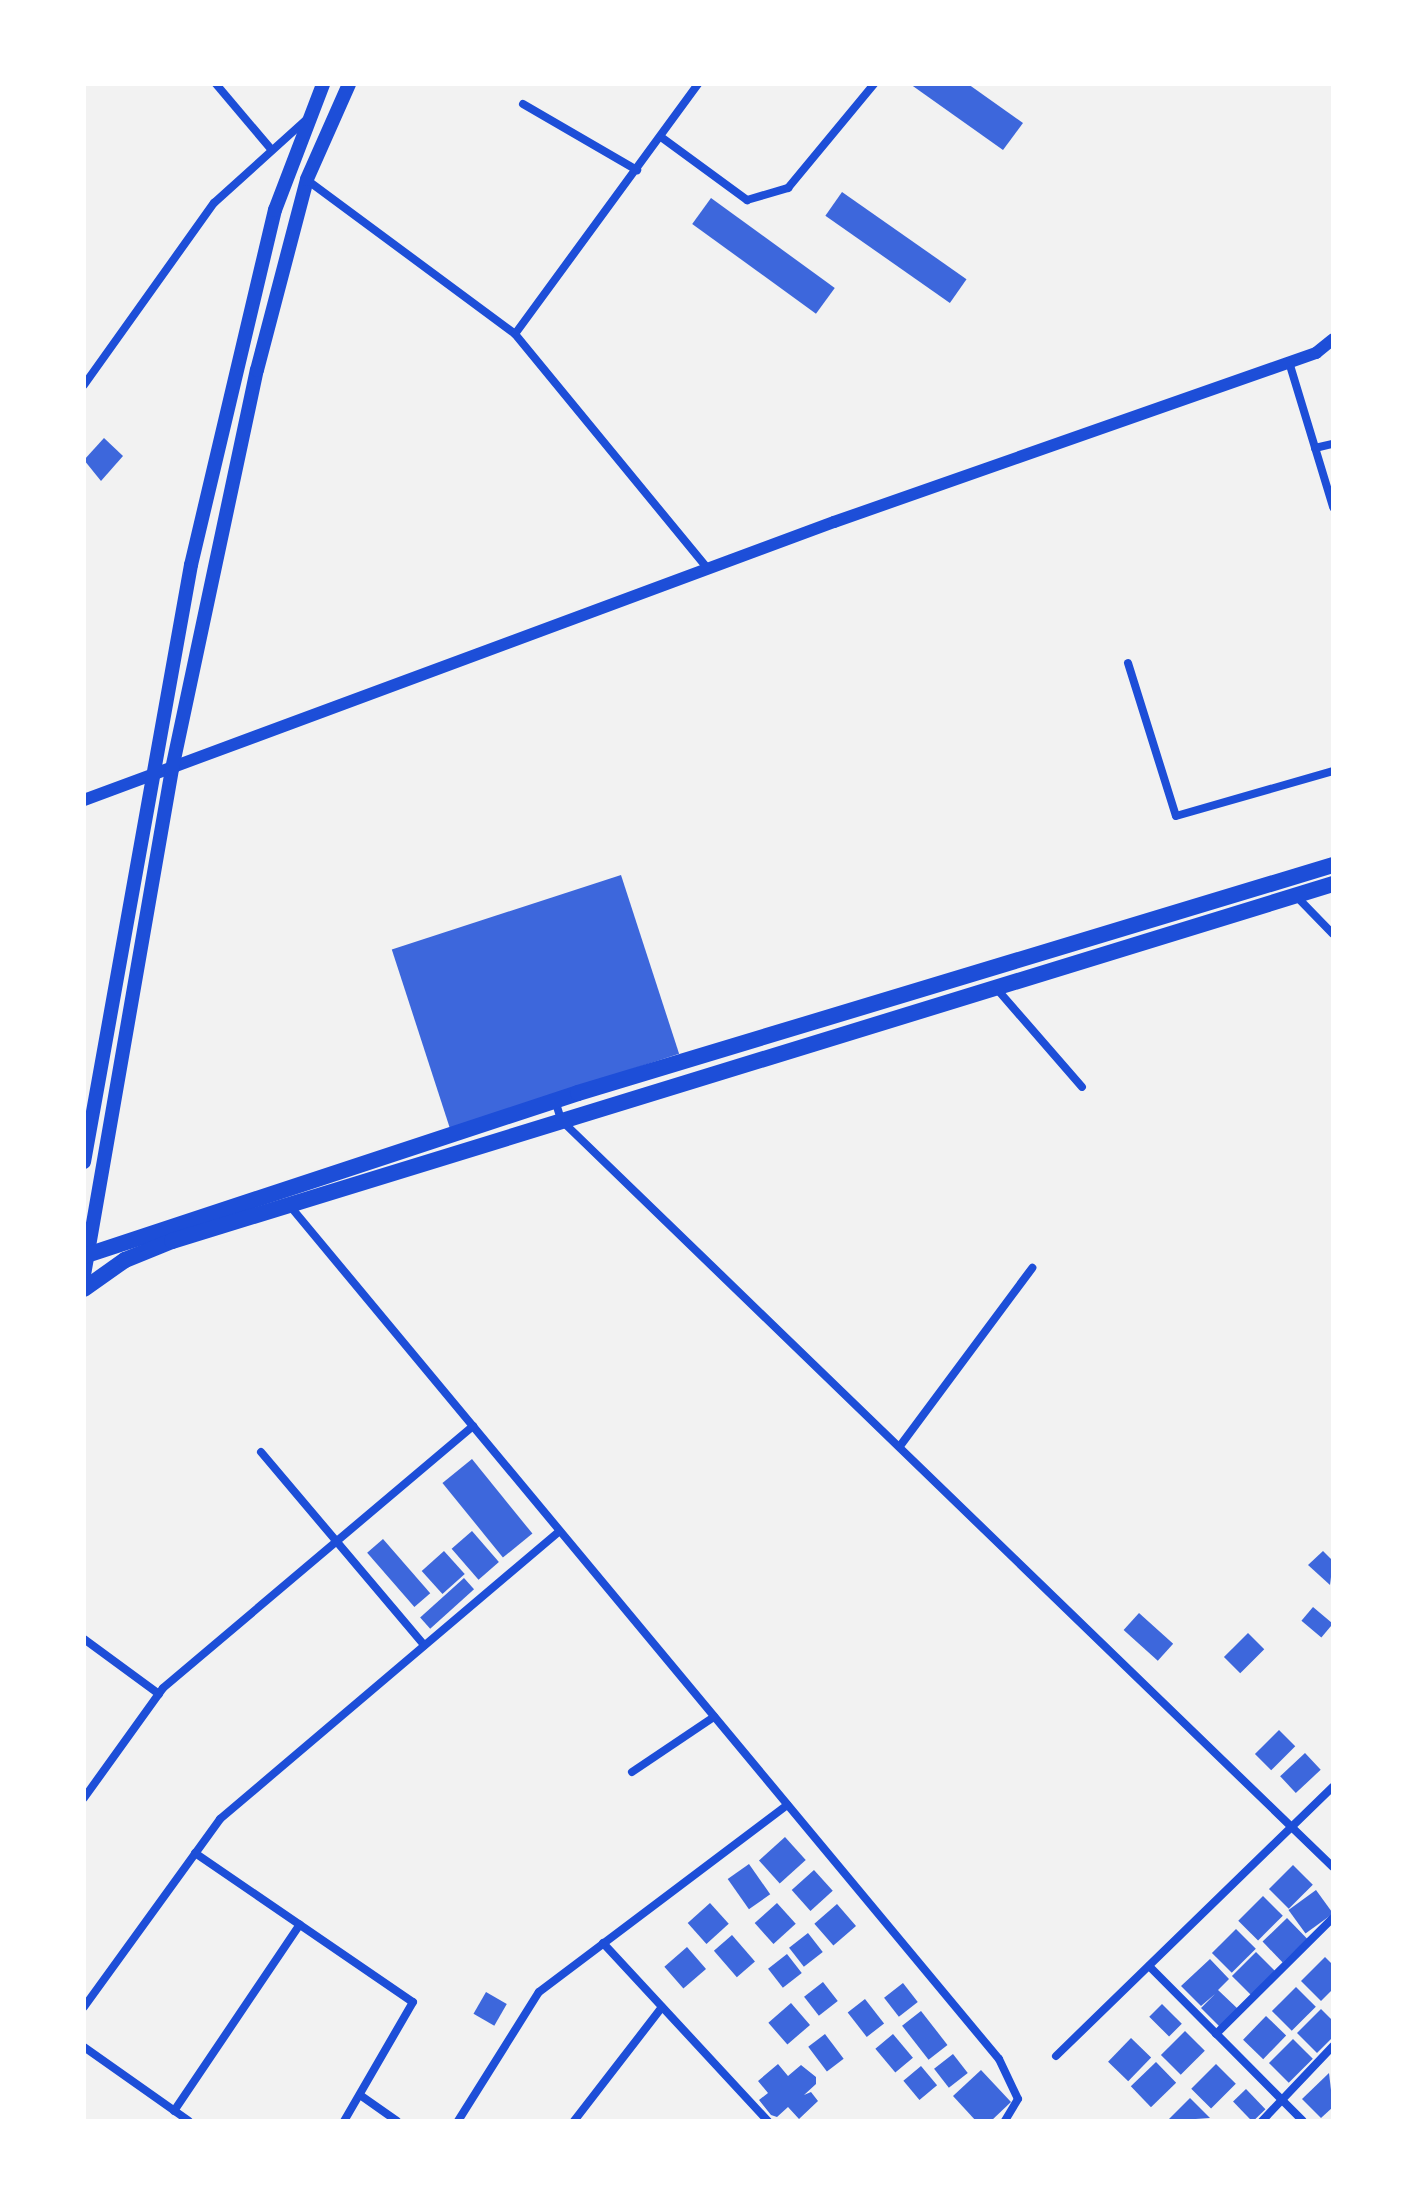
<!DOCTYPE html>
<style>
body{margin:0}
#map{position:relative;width:1417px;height:2205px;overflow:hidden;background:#f2f2f2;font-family:"PT Sans Narrow",sans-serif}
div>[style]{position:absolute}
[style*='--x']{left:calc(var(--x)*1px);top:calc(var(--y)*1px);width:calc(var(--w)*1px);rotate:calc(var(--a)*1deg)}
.building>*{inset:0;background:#3d67dc;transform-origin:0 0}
.minor>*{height:8px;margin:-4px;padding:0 4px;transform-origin:4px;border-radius:4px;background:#1d4ed8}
.tertiary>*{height:12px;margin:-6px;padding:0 6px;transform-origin:6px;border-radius:6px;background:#1d4ed8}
.secondary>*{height:14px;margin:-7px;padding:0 7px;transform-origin:7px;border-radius:7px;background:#1d4ed8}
.primary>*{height:16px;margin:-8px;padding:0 8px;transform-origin:8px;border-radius:8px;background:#1d4ed8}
span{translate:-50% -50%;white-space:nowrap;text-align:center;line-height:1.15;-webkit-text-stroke:6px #fff;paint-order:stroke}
.frame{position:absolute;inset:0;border:86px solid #fff;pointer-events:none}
</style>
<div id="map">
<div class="building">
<div style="clip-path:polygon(910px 84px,968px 84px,1023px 123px,1003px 150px)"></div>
<div style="left:842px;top:192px;width:152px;height:29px;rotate:35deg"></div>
<div style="left:711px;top:198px;width:153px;height:32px;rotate:36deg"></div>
<div style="clip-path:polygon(104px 438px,123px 456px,101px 481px,84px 460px)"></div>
<div style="left:621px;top:875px;width:188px;height:241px;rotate:72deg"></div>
<div style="left:472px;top:1459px;width:96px;height:38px;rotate:51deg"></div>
<div style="left:472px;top:1531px;width:41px;height:27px;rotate:49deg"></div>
<div style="left:383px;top:1539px;width:72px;height:21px;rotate:49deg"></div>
<div style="left:444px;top:1551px;width:31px;height:30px;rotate:48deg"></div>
<div style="clip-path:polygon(1323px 1551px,1333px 1561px,1330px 1585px,1308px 1565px)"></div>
<div style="left:464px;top:1578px;width:15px;height:59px;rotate:48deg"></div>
<div style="left:1313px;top:1607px;width:26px;height:18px;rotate:40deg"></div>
<div style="left:1139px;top:1613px;width:46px;height:23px;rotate:42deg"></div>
<div style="left:1248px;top:1633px;width:23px;height:34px;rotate:45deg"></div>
<div style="left:1279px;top:1730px;width:23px;height:34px;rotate:45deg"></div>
<div style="left:1305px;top:1753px;width:23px;height:34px;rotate:47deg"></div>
<div style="left:785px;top:1837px;width:31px;height:35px;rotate:48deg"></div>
<div style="left:749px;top:1864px;width:37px;height:26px;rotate:55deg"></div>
<div style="left:1293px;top:1865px;width:28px;height:34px;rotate:45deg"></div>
<div style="left:814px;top:1870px;width:28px;height:30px;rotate:48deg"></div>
<div style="left:1316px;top:1890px;width:29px;height:34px;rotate:54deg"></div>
<div style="left:1263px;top:1896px;width:28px;height:35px;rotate:45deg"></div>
<div style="left:710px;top:1903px;width:28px;height:30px;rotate:48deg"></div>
<div style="left:777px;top:1903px;width:28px;height:30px;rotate:48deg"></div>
<div style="left:837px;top:1904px;width:29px;height:30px;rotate:49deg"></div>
<div style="left:1287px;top:1918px;width:29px;height:34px;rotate:46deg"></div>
<div style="left:1236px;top:1929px;width:28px;height:34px;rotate:45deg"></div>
<div style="left:808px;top:1933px;width:24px;height:24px;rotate:52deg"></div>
<div style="left:732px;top:1935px;width:35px;height:24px;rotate:49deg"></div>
<div style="left:687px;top:1947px;width:29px;height:30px;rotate:49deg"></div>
<div style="left:1256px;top:1952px;width:28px;height:34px;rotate:45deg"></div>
<div style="left:787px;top:1954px;width:24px;height:24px;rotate:52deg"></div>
<div style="clip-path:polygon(1325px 1957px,1333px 1965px,1333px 1989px,1321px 2001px,1301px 1981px)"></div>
<div style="clip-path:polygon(1210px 1959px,1229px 1979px,1218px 1990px,1238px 2009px,1221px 2028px,1201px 2008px,1215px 1994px,1201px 2006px,1181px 1986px)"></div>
<div style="left:823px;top:1982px;width:24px;height:24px;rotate:52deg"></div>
<div style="left:903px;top:1983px;width:24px;height:24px;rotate:52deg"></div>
<div style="left:1296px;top:1987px;width:28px;height:34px;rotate:45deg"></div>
<div style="left:486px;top:1992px;width:24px;height:25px;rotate:30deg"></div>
<div style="left:865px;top:1999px;width:31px;height:22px;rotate:52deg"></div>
<div style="left:791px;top:2003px;width:29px;height:30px;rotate:49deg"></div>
<div style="left:1162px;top:2004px;width:28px;height:18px;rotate:45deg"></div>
<div style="clip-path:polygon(1321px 2009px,1333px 2021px,1333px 2037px,1317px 2053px,1297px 2033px)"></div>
<div style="left:921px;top:2011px;width:43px;height:24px;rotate:52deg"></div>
<div style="left:1266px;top:2016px;width:28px;height:33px;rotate:44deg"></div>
<div style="left:1185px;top:2031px;width:28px;height:34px;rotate:45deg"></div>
<div style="left:825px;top:2034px;width:31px;height:21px;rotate:53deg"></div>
<div style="left:893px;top:2034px;width:31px;height:23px;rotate:50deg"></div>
<div style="left:1131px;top:2038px;width:28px;height:33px;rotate:44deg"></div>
<div style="left:1293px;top:2039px;width:28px;height:34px;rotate:45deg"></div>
<div style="left:953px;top:2054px;width:24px;height:24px;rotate:52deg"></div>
<div style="left:1156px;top:2062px;width:29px;height:35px;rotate:46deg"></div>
<div style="clip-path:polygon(778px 2064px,788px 2076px,801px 2065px,816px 2077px,816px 2084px,804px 2095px,811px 2092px,818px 2101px,799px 2119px,788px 2107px,777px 2117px,771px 2115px,759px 2100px,768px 2093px,758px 2081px)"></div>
<div style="left:1216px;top:2064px;width:28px;height:35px;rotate:45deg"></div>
<div style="left:921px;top:2066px;width:25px;height:23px;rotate:50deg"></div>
<div style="clip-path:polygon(981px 2070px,1011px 2102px,991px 2121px,976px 2121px,953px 2096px)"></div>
<div style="clip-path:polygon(1329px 2073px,1333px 2107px,1321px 2118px,1302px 2099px)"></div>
<div style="left:1246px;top:2089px;width:28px;height:18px;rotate:46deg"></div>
<div style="clip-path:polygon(1190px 2098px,1210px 2118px,1167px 2121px)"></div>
</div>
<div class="minor">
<div style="--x:216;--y:84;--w:85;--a:49.8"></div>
<div style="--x:523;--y:104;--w:132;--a:30.1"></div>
<div style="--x:661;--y:137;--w:107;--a:36.2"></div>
<div style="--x:747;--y:200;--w:43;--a:-16.3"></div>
<div style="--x:788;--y:188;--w:135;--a:-50.4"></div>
<div style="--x:307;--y:180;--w:259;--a:36.5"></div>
<div style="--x:515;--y:334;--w:304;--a:50.6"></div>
<div style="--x:515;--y:334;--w:310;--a:-53.8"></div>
<div style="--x:1289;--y:362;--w:152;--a:73.1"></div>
<div style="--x:84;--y:385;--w:224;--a:-54.5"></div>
<div style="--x:214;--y:203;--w:124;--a:-42.1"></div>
<div style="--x:1315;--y:448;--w:18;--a:-13"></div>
<div style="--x:1128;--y:663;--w:160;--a:72.6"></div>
<div style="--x:1176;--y:816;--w:163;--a:-16"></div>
<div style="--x:1296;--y:896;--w:53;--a:45.8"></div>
<div style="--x:996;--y:988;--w:131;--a:49"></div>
<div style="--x:555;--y:1100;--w:21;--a:73"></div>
<div style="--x:561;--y:1120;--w:1074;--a:44.06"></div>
<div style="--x:290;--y:1206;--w:1109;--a:50.27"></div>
<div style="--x:999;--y:2059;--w:44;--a:64.6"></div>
<div style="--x:1018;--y:2099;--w:26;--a:121"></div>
<div style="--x:900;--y:1446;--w:222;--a:-53.4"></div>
<div style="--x:261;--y:1452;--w:253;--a:49.8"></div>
<div style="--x:84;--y:1639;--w:93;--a:36.3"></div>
<div style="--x:632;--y:1772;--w:99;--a:-33.9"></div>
<div style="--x:84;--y:1798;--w:135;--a:-54.3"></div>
<div style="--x:163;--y:1688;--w:406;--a:-40.2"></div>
<div style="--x:195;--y:1853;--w:264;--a:34.4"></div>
<div style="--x:413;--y:2002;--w:138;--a:120.1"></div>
<div style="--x:603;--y:1943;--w:243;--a:47.2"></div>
<div style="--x:1149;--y:1966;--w:218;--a:45.2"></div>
<div style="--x:84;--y:2007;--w:232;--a:-54.1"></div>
<div style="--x:220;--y:1819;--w:445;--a:-40.3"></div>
<div style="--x:1216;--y:2034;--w:165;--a:-44.8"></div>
<div style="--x:84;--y:2047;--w:128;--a:35.2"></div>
<div style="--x:1056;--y:2056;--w:386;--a:-44.2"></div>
<div style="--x:360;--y:2095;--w:45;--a:35.1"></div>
<div style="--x:174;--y:2111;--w:225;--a:-56"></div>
<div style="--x:458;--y:2121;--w:152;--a:-57.9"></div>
<div style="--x:539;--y:1992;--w:311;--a:-37"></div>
<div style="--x:574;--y:2121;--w:144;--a:-52.3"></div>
<div style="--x:1262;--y:2121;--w:103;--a:-46.6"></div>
</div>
<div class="tertiary">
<div style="--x:84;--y:800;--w:800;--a:-20.34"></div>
<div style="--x:834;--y:522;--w:511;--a:-19.32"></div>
<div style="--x:1316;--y:353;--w:22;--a:-39"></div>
</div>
<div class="secondary">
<div style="--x:84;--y:1162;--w:607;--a:-79.84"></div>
<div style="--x:191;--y:565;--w:365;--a:-76.7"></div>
<div style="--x:275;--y:210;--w:135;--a:-69.1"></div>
<div style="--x:84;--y:1275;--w:514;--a:-80.13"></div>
<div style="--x:172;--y:769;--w:408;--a:-78"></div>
<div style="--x:257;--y:370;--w:197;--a:-75.3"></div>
<div style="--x:307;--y:179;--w:104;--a:-66.1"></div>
</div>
<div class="primary">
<div style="--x:84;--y:1256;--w:520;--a:-18.26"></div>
<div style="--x:578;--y:1093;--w:789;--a:-16.8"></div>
<div style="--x:84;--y:1289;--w:50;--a:-35.3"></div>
<div style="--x:125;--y:1260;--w:51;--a:-22"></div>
<div style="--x:172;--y:1241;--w:1215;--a:-17.09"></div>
</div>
<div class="frame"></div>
</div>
